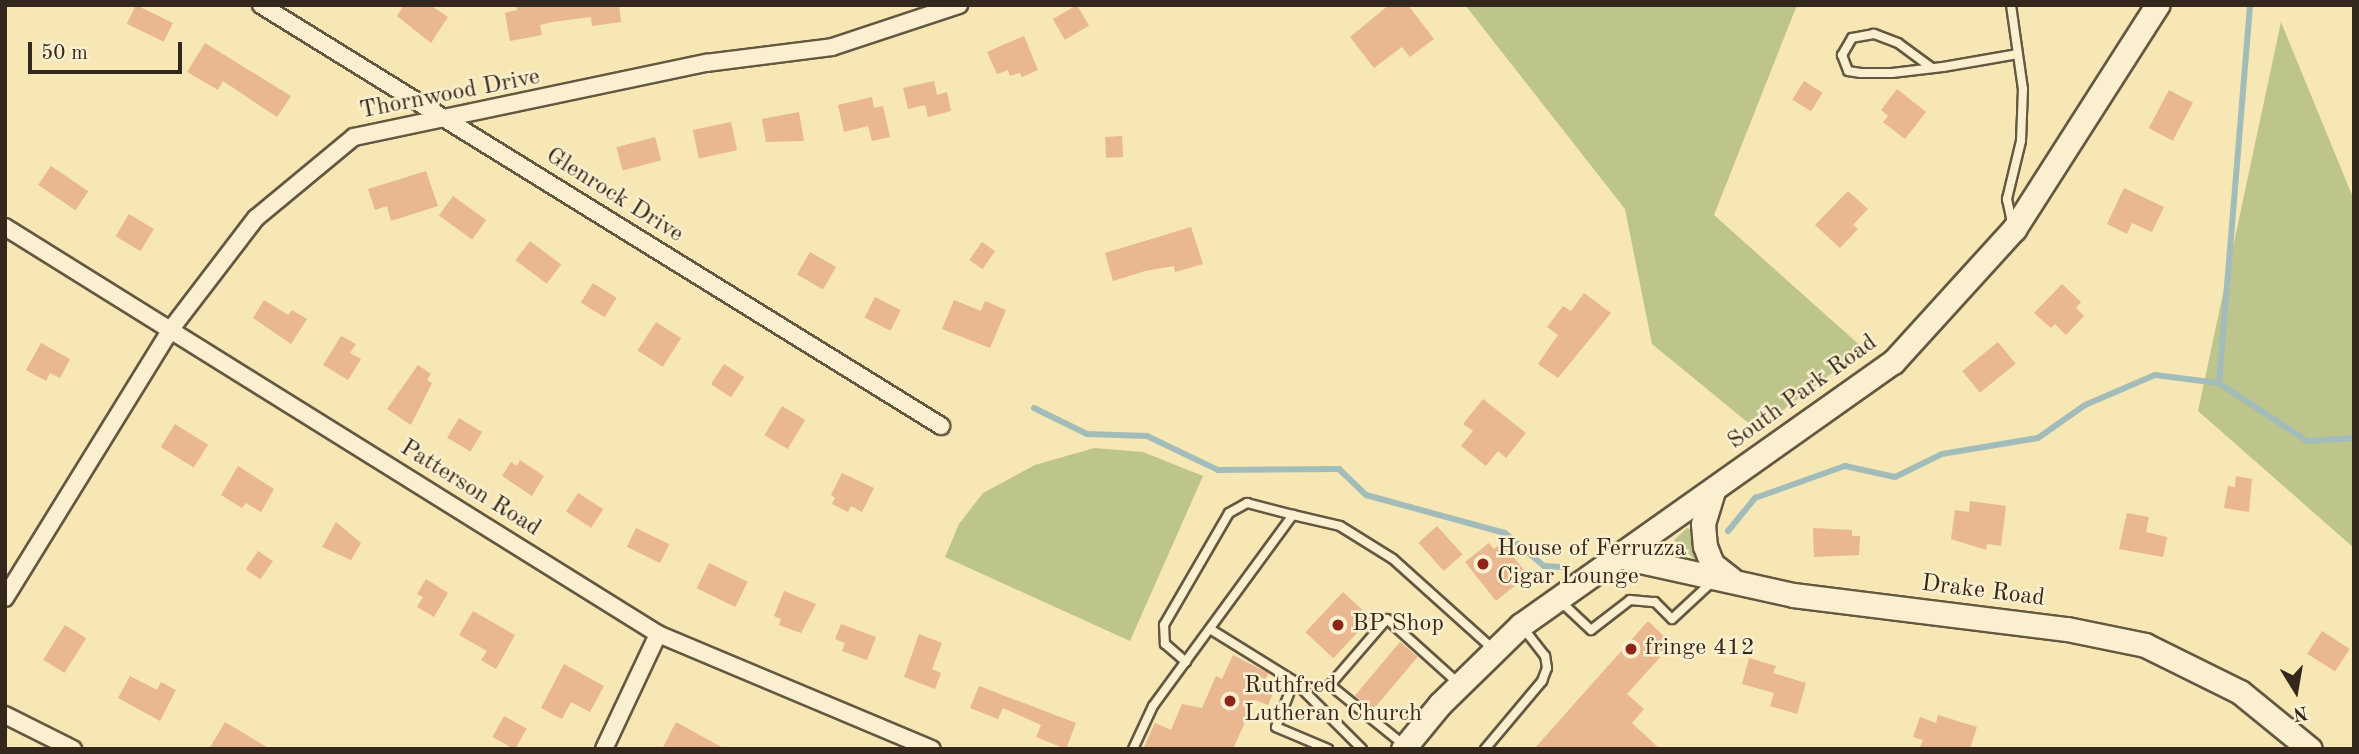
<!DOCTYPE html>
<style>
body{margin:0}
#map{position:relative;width:2359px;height:754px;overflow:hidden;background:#f7e7b4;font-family:"Old Standard TT",serif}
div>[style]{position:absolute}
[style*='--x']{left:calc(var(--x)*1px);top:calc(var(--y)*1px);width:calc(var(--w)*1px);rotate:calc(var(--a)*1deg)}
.green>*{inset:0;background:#bec58c}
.stream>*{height:6px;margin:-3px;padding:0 3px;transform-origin:3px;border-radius:3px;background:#a2bdb9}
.building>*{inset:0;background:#e9b790;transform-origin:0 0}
.roads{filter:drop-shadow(2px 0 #655842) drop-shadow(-2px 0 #655842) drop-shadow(0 2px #655842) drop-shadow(0 -2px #655842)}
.lane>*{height:8px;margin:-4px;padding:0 4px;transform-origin:4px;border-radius:4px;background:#faefce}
.street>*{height:16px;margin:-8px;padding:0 8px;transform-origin:8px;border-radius:8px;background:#faefce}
.secondary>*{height:23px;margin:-11.5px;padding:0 11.5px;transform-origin:11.5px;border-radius:11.5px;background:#faefce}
.dots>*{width:19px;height:19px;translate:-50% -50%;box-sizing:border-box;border:4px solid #faefce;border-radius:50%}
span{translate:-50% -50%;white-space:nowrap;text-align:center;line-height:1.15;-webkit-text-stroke:5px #faefce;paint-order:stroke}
.street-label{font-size:24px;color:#34281c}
.poi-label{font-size:24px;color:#34281c}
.left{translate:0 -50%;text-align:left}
.frame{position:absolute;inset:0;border:7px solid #34281c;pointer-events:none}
.north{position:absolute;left:2261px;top:656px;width:70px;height:70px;-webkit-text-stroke:5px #faefce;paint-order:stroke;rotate:169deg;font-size:19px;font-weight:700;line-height:28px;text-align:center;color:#34281c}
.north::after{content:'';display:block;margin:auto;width:24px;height:32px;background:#34281c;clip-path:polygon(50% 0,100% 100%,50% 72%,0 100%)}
.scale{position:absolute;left:28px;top:42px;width:154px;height:32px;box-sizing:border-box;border:4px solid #34281c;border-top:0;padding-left:9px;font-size:21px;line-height:24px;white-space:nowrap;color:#34281c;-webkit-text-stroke:5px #faefce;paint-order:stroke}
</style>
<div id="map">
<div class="green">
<div style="clip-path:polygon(1465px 5px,1797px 5px,1714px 215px,1864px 349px,1757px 430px,1652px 344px,1625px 209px)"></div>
<div style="clip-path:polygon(2281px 22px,2354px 200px,2354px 548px,2198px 411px)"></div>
<div style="clip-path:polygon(1094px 448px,1143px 452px,1203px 476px,1130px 641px,945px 557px,959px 524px,983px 493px,1035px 465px)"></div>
<div style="clip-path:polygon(1687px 528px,1690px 529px,1695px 560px,1674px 540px)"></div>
</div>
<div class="stream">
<div style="--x:2219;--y:383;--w:379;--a:-85.3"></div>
<div style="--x:1034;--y:408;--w:59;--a:26.1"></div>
<div style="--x:1087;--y:434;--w:60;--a:1.9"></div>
<div style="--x:1147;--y:436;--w:79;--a:25.6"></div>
<div style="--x:1218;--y:470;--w:121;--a:-0.5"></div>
<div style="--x:1339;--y:469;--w:37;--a:44"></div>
<div style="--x:1366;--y:495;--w:144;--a:15.3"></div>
<div style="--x:1505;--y:533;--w:51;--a:40.2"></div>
<div style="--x:1544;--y:566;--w:17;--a:3"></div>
<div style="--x:1728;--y:531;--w:43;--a:-50.7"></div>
<div style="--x:1755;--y:498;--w:96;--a:-19.6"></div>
<div style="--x:1845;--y:466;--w:51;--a:12.4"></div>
<div style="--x:1895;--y:477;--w:52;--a:-26.1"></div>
<div style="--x:1942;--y:454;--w:97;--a:-9.5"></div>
<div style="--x:2038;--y:438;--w:57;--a:-35.1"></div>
<div style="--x:2085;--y:405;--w:76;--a:-23.2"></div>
<div style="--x:2155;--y:375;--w:64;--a:7.1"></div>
<div style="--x:2219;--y:383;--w:105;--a:33.4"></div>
<div style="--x:2307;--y:441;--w:47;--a:-3.7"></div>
</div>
<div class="building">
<div style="left:136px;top:5px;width:41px;height:21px;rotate:26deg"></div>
<div style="clip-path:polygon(404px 5px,430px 5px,448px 17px,431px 43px,397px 16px)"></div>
<div style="clip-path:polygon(516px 5px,619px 5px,621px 22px,592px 26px,591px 17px,552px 22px,540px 25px,542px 35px,510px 41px,505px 13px,517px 10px)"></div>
<div style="left:1077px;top:5px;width:24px;height:28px;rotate:60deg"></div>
<div style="clip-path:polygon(1389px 5px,1408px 5px,1434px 39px,1410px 57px,1402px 47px,1374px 68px,1350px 37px)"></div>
<div style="clip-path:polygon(1024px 36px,1038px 70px,1022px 77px,1020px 73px,1010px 76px,1008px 70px,997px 74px,987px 52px)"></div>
<div style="clip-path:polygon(205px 43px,291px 96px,277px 117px,223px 81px,218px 90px,187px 72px)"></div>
<div style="clip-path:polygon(934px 81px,937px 95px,947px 92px,951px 111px,928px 117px,925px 105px,908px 109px,903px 88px)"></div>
<div style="left:1804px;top:81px;width:22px;height:22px;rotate:32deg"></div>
<div style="clip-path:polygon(1897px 89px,1926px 112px,1905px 139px,1883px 122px,1888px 116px,1881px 110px)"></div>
<div style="left:2169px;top:90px;width:27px;height:43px;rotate:28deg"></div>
<div style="clip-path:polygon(872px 97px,874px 108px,883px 106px,890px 137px,872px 141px,868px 126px,844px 132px,838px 105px)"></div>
<div style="clip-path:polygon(799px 112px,804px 141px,766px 142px,762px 119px)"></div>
<div style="left:731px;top:122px;width:29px;height:39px;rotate:78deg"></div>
<div style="left:1122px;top:136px;width:21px;height:17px;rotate:87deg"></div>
<div style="left:655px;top:137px;width:24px;height:40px;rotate:75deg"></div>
<div style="left:51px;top:166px;width:45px;height:23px;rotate:34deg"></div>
<div style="clip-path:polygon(426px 171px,438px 206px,391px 221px,387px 206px,375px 210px,368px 189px)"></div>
<div style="clip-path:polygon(2124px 188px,2164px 207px,2152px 232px,2132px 223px,2127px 234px,2107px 224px)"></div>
<div style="clip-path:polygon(1848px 191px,1868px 209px,1853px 225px,1858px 229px,1840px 248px,1815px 225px)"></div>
<div style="left:453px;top:196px;width:41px;height:24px;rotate:36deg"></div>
<div style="left:129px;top:214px;width:29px;height:26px;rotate:31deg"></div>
<div style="clip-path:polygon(1191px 227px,1203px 264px,1175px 272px,1174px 266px,1145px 271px,1113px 281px,1105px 253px)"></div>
<div style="left:530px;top:241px;width:39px;height:24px;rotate:37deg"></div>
<div style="left:982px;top:242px;width:16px;height:22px;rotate:35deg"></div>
<div style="left:810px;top:252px;width:30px;height:26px;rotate:30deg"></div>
<div style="left:593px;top:283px;width:28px;height:23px;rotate:32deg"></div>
<div style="clip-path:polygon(2062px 284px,2081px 302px,2076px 308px,2084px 316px,2066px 335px,2055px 324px,2051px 328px,2034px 313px)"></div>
<div style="clip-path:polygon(1584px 293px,1611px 313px,1558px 378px,1538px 364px,1558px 335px,1547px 327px,1563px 306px,1571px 311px)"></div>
<div style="left:875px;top:297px;width:29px;height:23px;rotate:27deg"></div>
<div style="clip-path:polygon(264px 300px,288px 315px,292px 310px,307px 319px,291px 344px,253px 318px)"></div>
<div style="clip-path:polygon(954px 300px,981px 311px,985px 301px,1006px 310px,990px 348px,942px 329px)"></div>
<div style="left:656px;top:322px;width:30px;height:34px;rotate:33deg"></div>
<div style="clip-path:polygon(341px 336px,356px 344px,350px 353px,361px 359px,348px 380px,323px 365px)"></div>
<div style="left:1998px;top:342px;width:28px;height:46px;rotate:51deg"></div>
<div style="clip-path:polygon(41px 343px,70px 359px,60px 378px,50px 373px,46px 381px,26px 370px)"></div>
<div style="left:724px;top:364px;width:24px;height:24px;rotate:33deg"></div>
<div style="clip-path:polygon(418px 365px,431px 374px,427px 380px,432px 383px,411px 425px,387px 409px)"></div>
<div style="clip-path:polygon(1483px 399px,1526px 433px,1506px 458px,1498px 451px,1486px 466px,1461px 446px,1473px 431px,1463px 424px)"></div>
<div style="left:782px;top:406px;width:27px;height:34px;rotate:31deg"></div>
<div style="left:459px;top:418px;width:27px;height:23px;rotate:31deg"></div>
<div style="left:175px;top:424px;width:39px;height:27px;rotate:32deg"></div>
<div style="clip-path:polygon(520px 460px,544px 476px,532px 496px,502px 476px,511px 462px,517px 466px)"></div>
<div style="clip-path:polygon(238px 466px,274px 489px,261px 512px,246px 503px,242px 508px,221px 495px)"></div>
<div style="clip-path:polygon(842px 473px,874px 488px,862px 512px,851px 506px,848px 512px,832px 504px,835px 498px,831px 495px)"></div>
<div style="clip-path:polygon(2236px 476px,2252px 479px,2249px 512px,2224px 508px,2228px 486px,2235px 487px)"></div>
<div style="left:578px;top:493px;width:30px;height:22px;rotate:33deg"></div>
<div style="clip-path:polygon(1970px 501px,2006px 506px,2001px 546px,1987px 544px,1986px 550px,1951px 539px,1955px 510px,1969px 512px)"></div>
<div style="clip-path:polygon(2127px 513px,2149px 517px,2146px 532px,2167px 537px,2163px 557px,2119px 549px)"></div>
<div style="clip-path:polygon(336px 522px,361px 543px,351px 560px,322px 547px)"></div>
<div style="left:1437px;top:526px;width:38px;height:25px;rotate:48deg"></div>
<div style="left:636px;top:528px;width:37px;height:21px;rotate:26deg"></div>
<div style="clip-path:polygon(1813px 528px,1852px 530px,1852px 536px,1860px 536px,1859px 555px,1814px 557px)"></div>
<div style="clip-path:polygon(1489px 543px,1494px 549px,1502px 543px,1528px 575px,1496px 601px,1465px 562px)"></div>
<div style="left:258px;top:551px;width:18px;height:22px;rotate:34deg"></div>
<div style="left:709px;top:563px;width:43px;height:28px;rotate:26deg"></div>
<div style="clip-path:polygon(426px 579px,448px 593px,434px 617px,417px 607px,423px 597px,417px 594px)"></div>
<div style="clip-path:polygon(784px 591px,816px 604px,801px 633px,779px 625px,781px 619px,774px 616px)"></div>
<div style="left:1343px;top:592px;width:38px;height:55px;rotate:43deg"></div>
<div style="clip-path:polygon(473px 611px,515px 635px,496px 669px,481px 660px,487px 651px,459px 635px)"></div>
<div style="clip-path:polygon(1648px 621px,1672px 644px,1627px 694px,1644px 709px,1632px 723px,1660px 749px,1534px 749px)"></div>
<div style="clip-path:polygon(841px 624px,876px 637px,867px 660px,842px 651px,845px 643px,835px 639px)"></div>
<div style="left:65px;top:625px;width:25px;height:41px;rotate:32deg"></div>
<div style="left:2322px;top:631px;width:33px;height:27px;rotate:33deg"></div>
<div style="clip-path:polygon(919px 634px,942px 643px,932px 669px,941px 673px,935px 689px,904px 677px)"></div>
<div style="left:1400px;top:642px;width:23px;height:70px;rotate:40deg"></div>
<div style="clip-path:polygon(1233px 655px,1268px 673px,1266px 679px,1277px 684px,1268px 705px,1255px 700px,1233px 749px,1143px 749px,1155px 723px,1171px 730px,1182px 704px,1202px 708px,1216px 676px,1222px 679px)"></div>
<div style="clip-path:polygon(1749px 658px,1776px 666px,1773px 673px,1806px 683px,1797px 714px,1770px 706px,1774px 693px,1742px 684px)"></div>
<div style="clip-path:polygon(564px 664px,604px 686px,590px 712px,571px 702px,562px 719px,541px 708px)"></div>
<div style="clip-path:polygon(130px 676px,157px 690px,161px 682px,176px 690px,160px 721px,118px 698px)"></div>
<div style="clip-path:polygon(979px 686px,1076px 723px,1066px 749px,1036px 737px,1041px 725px,1003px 708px,998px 719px,970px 708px)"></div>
<div style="clip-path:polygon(1938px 715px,1977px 727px,1970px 749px,1919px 749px,1923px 740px,1913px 737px,1920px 717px,1936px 723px)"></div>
<div style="left:504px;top:716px;width:26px;height:24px;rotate:29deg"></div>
<div style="clip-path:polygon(225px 722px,270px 749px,209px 749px)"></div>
<div style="clip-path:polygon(676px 722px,725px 749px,662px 749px)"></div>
</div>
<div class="roads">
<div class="lane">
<div style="--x:2011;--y:5;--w:85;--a:81.9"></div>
<div style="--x:2023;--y:89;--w:52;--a:92.2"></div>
<div style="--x:2021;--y:141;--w:60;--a:103.6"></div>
<div style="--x:2007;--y:199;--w:25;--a:78"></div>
<div style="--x:1932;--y:68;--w:42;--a:-143.7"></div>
<div style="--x:1898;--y:43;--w:26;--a:-159"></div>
<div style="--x:1874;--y:34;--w:22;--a:170"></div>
<div style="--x:1852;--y:38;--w:20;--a:120"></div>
<div style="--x:1842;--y:55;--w:17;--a:69"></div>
<div style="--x:1848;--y:71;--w:13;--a:9"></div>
<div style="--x:1861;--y:73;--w:31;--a:0"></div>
<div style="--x:1892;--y:73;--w:51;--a:-6.7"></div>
<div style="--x:1943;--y:67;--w:76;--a:-9.8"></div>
<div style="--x:1559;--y:600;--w:44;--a:43.2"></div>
<div style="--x:1591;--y:630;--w:49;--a:-37.6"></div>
<div style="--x:1630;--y:600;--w:25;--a:5"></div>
<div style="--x:1655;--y:602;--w:24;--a:45"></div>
<div style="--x:1672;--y:619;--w:57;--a:-42.9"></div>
<div style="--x:1210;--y:629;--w:99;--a:31.8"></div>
<div style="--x:1186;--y:662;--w:28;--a:-139"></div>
<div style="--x:1165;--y:644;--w:19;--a:-93"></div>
<div style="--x:1164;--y:625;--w:129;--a:-59.9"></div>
<div style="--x:1229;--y:513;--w:21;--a:-29"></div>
<div style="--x:1247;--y:503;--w:48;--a:14.6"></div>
<div style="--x:1404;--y:745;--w:95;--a:-141"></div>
<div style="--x:1330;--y:685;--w:87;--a:-49.2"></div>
<div style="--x:1387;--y:619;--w:96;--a:42"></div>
<div style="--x:1133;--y:749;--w:47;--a:-65.1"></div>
<div style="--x:1153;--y:706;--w:237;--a:-53.8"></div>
<div style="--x:1293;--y:515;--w:48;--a:13.2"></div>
<div style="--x:1340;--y:526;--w:62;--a:31.9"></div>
<div style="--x:1393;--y:559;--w:135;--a:42"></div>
<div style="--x:1328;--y:749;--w:56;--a:-157.1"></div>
<div style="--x:1276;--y:727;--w:49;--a:-68.6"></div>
<div style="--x:1294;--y:681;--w:96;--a:45"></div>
<div style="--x:1485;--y:749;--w:89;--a:-50"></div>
<div style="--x:1542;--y:681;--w:14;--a:-69"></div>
<div style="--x:1547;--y:668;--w:12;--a:-99"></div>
<div style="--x:1545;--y:656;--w:36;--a:-128"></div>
</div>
<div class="street">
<div style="--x:261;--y:5;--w:800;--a:31.76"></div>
<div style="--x:5;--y:227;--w:769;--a:31.93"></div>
<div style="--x:658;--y:634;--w:297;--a:22.8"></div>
<div style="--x:5;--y:598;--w:316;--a:-58.3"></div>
<div style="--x:171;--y:329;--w:140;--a:-52.6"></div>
<div style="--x:256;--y:218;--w:127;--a:-39.6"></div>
<div style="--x:354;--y:137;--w:360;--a:-11.9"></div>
<div style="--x:706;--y:63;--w:127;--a:-7.2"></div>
<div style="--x:832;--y:47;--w:134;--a:-18.3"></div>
<div style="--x:5;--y:715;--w:76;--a:26.6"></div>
<div style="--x:604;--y:749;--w:127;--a:-64.8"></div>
</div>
<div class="secondary">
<div style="--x:1713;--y:491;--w:34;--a:107"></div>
<div style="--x:1703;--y:524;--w:22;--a:85"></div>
<div style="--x:1705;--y:546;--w:19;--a:69"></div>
<div style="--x:1712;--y:564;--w:24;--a:38"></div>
<div style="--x:1622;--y:557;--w:175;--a:12.5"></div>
<div style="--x:1793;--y:595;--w:276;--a:7.1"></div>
<div style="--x:2067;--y:629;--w:80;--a:11.6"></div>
<div style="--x:2145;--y:645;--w:106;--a:26.3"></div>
<div style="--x:2240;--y:692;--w:90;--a:39.2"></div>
<div style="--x:1403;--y:749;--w:58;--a:-50.6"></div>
<div style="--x:1440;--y:704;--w:113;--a:-44.3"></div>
<div style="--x:1521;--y:625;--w:456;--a:-35.3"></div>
<div style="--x:1893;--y:362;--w:180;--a:-47.7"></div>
<div style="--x:2014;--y:229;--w:266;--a:-57.4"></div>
</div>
</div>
<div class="dots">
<div style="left:1483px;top:564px;background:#8f2418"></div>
<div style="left:1338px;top:625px;background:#8f2418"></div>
<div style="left:1631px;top:649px;background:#8f2418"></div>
<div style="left:1230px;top:701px;background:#8f2418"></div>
</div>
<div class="street-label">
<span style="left:450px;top:95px;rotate:-11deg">Thornwood Drive</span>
<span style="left:614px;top:196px;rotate:32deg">Glenrock Drive</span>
<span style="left:1803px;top:393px;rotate:-36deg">South Park Road</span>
<span style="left:470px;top:489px;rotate:32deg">Patterson Road</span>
<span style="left:1983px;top:592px;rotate:7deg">Drake Road</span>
</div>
<div class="poi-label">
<span class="left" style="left:1497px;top:564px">House of Ferruzza<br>Cigar Lounge</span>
<span class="left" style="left:1352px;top:625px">BP Shop</span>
<span class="left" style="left:1645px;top:649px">fringe 412</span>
<span class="left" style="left:1244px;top:701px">Ruthfred<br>Lutheran Church</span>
</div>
<div class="frame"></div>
<div class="north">N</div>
<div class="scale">50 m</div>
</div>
